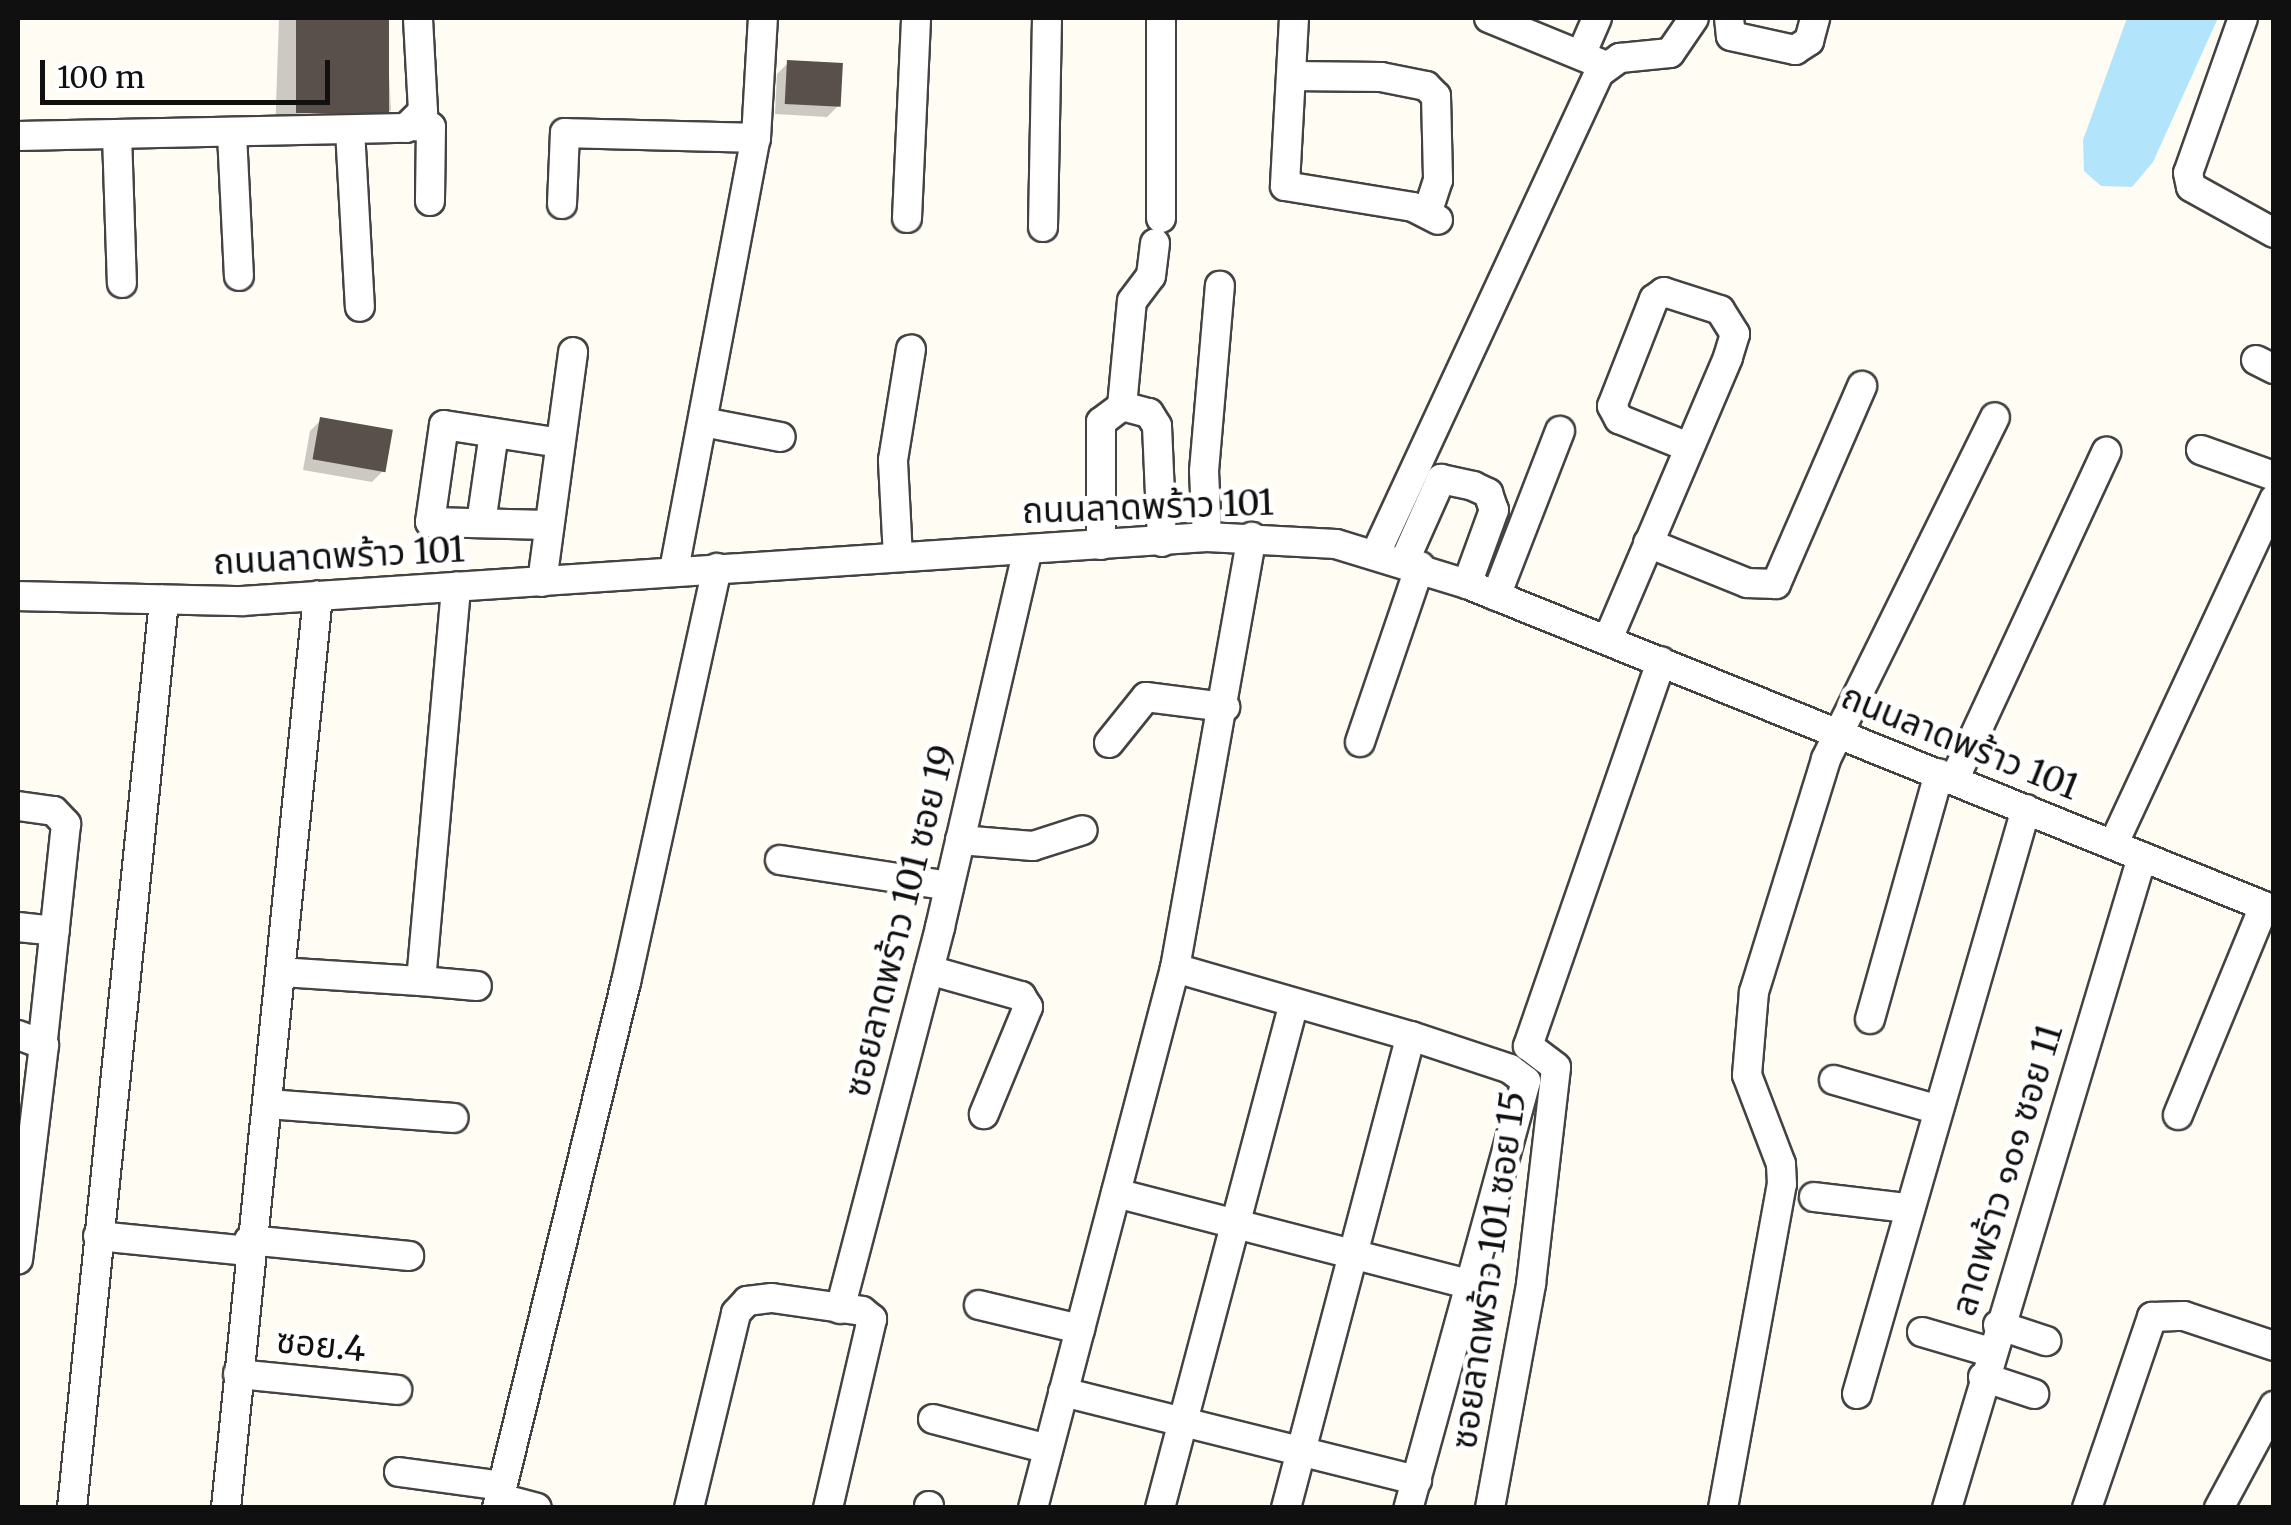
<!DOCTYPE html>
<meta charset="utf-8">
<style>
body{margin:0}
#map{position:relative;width:2291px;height:1525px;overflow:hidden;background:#fffcf3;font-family:Merriweather,"Noto Sans Thai",serif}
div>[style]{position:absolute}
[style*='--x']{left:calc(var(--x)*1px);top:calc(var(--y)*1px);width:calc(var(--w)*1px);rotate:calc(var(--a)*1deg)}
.water>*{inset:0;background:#b2e5fc}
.shadow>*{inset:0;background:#0003}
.building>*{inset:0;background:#5a504b;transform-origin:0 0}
.roads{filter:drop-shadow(2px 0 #434343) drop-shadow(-2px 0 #434343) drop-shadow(0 2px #434343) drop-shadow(0 -2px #434343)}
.minor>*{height:28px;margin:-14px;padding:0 14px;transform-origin:14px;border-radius:14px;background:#fff}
span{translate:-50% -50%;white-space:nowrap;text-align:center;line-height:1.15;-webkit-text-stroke:10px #fff;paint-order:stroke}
.street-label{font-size:35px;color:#101010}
.frame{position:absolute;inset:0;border:20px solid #101010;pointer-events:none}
.scale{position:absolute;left:40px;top:60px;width:290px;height:45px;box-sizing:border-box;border:5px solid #101010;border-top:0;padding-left:12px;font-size:30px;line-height:35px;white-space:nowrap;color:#101010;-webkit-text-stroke:8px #fff;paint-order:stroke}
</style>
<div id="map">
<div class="water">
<div style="clip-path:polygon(2127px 18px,2218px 18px,2153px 162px,2132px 187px,2101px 186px,2084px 171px,2083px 140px)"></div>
</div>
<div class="shadow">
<div style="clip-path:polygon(279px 18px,386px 18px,391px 110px,368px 133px,275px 134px)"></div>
<div style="clip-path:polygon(788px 63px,838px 106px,827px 117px,775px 114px,777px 74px)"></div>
<div style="clip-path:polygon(321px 420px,383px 471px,372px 482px,303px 470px,310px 431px)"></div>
</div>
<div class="building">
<div style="left:296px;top:18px;width:93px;height:95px"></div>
<div style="left:787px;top:60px;width:56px;height:44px;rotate:3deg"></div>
<div style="left:320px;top:417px;width:74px;height:43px;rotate:10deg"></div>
</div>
<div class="roads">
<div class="minor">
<div style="--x:1294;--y:18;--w:168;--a:93.1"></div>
<div style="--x:1285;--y:186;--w:130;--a:9.3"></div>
<div style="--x:1413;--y:207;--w:28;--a:27"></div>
<div style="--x:1489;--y:18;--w:126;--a:22.3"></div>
<div style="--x:1729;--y:18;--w:18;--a:84"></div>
<div style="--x:1731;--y:36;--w:66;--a:12.3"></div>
<div style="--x:1795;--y:50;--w:17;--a:-33"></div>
<div style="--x:1809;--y:41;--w:24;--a:-75"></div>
<div style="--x:2243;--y:18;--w:164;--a:109.5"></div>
<div style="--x:2188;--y:173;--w:14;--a:78"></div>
<div style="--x:2191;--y:187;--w:95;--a:29"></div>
<div style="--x:1581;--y:55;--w:40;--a:-66.6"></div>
<div style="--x:1292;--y:76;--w:89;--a:0.6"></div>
<div style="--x:1381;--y:77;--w:46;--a:11.3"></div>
<div style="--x:1426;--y:86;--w:14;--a:45"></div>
<div style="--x:1436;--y:96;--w:84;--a:88.6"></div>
<div style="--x:1438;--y:180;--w:35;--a:108"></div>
<div style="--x:410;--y:126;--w:21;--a:3"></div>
<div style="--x:431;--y:127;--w:74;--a:90.8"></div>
<div style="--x:350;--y:130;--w:177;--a:86.8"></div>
<div style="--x:232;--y:134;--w:142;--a:87.2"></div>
<div style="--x:117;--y:135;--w:148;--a:88.1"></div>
<div style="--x:18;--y:136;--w:388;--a:-1.2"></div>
<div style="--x:406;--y:128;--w:24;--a:-45"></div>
<div style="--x:423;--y:111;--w:93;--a:-93.1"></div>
<div style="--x:562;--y:204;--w:71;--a:-87.6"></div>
<div style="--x:565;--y:133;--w:191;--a:1.5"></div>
<div style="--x:907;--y:218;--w:200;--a:-87.4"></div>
<div style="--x:1161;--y:218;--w:200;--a:-90"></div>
<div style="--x:1043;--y:227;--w:209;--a:-88.9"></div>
<div style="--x:2256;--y:360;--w:20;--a:27"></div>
<div style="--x:1122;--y:406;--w:105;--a:-84.6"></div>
<div style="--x:1132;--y:301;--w:31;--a:-53"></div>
<div style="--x:1151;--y:276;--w:33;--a:-83"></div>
<div style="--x:703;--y:422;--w:79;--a:10.9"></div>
<div style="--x:2201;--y:450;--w:77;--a:19.6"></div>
<div style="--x:481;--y:523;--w:91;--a:-81.8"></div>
<div style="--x:548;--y:525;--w:118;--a:-178.5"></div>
<div style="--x:430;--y:522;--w:98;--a:-81.8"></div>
<div style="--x:444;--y:425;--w:117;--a:8.8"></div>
<div style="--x:1207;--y:537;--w:66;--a:-92.6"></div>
<div style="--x:1204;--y:471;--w:186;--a:-85.1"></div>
<div style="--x:1648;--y:543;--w:107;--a:22"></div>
<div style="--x:1747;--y:583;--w:29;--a:2"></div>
<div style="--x:1776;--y:584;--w:216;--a:-66.5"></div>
<div style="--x:1101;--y:545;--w:123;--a:-90"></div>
<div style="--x:1101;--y:422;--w:26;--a:-37"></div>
<div style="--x:1122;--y:406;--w:28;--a:15"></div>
<div style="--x:1149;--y:413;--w:15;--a:58"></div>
<div style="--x:1157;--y:426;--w:116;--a:87.5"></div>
<div style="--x:1376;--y:553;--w:529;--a:-65.08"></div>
<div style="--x:1599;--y:73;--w:26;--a:-36"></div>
<div style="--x:1620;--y:58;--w:50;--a:-5.7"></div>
<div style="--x:1670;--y:53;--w:42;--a:-55.6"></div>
<div style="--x:898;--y:557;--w:97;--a:-93"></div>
<div style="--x:893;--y:460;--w:112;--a:-80.8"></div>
<div style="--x:1405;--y:560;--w:89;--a:-66"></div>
<div style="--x:1441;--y:479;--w:33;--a:12"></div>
<div style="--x:1473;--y:486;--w:17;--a:25"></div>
<div style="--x:1488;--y:493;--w:18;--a:71"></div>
<div style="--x:1494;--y:510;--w:79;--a:110"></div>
<div style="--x:674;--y:570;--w:440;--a:-79.3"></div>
<div style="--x:756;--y:138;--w:120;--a:-86.7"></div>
<div style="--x:542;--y:582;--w:232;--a:-82.3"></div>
<div style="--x:18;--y:596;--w:224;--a:1.3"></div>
<div style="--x:242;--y:601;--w:967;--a:-3.79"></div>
<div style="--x:1207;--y:537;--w:129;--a:3.1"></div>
<div style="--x:1336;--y:544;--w:137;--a:17"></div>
<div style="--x:1467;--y:584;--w:870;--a:22"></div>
<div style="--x:1496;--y:596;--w:177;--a:-68.8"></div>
<div style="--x:1608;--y:639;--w:306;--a:-66.9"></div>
<div style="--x:1728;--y:357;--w:24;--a:-73"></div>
<div style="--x:1735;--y:334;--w:28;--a:-122"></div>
<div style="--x:1720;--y:310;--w:59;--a:-162.2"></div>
<div style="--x:1664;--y:292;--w:12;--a:145"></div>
<div style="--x:1654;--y:299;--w:115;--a:111.4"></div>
<div style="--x:1612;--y:406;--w:15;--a:62"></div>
<div style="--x:1619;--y:419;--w:74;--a:22.1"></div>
<div style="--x:1360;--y:742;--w:186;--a:-71.2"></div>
<div style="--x:1109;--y:743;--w:59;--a:-51.2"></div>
<div style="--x:1146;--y:697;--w:80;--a:7.2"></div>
<div style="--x:1954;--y:780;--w:362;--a:-65.1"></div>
<div style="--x:18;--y:806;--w:36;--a:8"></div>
<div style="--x:54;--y:811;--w:18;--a:47"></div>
<div style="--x:66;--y:824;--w:217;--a:96.1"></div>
<div style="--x:960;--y:840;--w:73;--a:4.7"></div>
<div style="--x:1033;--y:846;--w:52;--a:-17.7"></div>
<div style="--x:2113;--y:845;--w:382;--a:-65"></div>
<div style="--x:780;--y:860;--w:171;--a:8.7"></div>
<div style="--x:18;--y:927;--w:37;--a:6"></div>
<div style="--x:1175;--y:968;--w:246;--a:16.1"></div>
<div style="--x:1411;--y:1036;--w:104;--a:18.4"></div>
<div style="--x:1510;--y:1069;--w:20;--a:37"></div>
<div style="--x:1526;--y:1081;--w:443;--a:105.4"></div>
<div style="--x:929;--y:970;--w:96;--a:15.8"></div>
<div style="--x:1021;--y:996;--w:13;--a:58"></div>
<div style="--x:1028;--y:1007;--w:116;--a:112.4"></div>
<div style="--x:281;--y:972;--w:140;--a:3.7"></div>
<div style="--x:421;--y:981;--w:396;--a:-84.9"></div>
<div style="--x:421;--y:981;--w:56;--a:5.1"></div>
<div style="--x:1870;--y:1019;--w:255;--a:-74.3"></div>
<div style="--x:18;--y:1035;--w:28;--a:21"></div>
<div style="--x:44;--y:1045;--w:216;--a:96.9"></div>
<div style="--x:1834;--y:1080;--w:105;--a:16"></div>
<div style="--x:268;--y:1104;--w:186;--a:4.3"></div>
<div style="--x:2178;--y:1115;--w:226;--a:-67.6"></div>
<div style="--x:1116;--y:1193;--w:364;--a:14.5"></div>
<div style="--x:1814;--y:1197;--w:93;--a:6.8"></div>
<div style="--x:98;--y:1236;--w:151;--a:5.7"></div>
<div style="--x:249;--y:1240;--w:161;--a:5.7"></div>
<div style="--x:979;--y:1305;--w:104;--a:13.4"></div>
<div style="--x:840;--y:1309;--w:395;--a:-75.3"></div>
<div style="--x:940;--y:927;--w:387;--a:-76.9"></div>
<div style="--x:1998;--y:1325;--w:51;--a:18.4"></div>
<div style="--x:1922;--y:1332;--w:71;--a:16.4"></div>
<div style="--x:238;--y:1374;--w:160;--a:5.7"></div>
<div style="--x:1983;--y:1377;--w:54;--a:18.4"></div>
<div style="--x:1063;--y:1392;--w:365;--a:14"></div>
<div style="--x:1857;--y:1394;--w:609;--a:-73.89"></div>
<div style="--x:933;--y:1419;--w:119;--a:14.6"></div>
<div style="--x:399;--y:1472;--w:104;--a:7.7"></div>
<div style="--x:500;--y:1498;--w:38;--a:15"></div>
<div style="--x:72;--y:1508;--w:913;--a:-84.21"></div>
<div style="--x:226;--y:1508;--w:917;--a:-84.24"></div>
<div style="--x:497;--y:1508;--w:542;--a:-76.22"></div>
<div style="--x:626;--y:982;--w:424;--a:-77.6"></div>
<div style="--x:689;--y:1508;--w:201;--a:-76.4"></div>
<div style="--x:736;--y:1313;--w:16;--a:-47"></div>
<div style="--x:747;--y:1301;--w:25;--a:-7"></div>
<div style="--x:772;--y:1298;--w:91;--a:8.2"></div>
<div style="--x:862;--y:1311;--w:13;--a:39"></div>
<div style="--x:872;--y:1319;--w:194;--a:103.1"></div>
<div style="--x:929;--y:1508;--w:2;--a:-90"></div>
<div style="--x:1033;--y:1508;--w:558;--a:-75.27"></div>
<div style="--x:1175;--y:968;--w:438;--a:-79.9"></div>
<div style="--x:1160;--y:1508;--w:522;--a:-75.14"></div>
<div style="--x:1286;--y:1508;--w:488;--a:-75.2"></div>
<div style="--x:1490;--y:1508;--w:228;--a:-79.6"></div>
<div style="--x:1531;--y:1284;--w:218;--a:-83.4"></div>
<div style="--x:1556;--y:1067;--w:35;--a:-143"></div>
<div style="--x:1528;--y:1046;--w:407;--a:-70.9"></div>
<div style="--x:1723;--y:1508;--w:329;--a:-79.7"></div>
<div style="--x:1782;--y:1184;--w:20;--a:-93"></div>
<div style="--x:1781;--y:1164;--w:95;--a:-110.9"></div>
<div style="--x:1747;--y:1075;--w:83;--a:-85.2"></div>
<div style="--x:1754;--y:992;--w:244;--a:-72.8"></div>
<div style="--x:1826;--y:759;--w:381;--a:-63.7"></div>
<div style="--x:1947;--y:1508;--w:680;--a:-73.32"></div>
<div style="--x:2087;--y:1508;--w:202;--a:-71.2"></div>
<div style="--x:2152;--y:1317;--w:32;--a:-2"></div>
<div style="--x:2184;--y:1316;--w:95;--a:18.4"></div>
<div style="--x:2219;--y:1508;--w:116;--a:-61.7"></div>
</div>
</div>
<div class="street-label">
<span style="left:1148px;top:507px;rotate:-2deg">ถนนลาดพร้าว 101</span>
<span style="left:339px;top:556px;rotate:-3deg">ถนนลาดพร้าว 101</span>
<span style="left:1960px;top:742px;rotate:22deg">ถนนลาดพร้าว 101</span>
<span style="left:900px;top:921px;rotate:-76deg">ซอยลาดพร้าว 101 ซอย 19</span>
<span style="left:2007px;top:1170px;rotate:-73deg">ลาดพร้าว ๑๐๑ ซอย 11</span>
<span style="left:1489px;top:1270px;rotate:-82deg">ซอยลาดพร้าว 101 ซอย 15</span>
<span style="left:321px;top:1345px;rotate:6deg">ซอย.4</span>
</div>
<div class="frame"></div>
<div class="scale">100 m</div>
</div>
